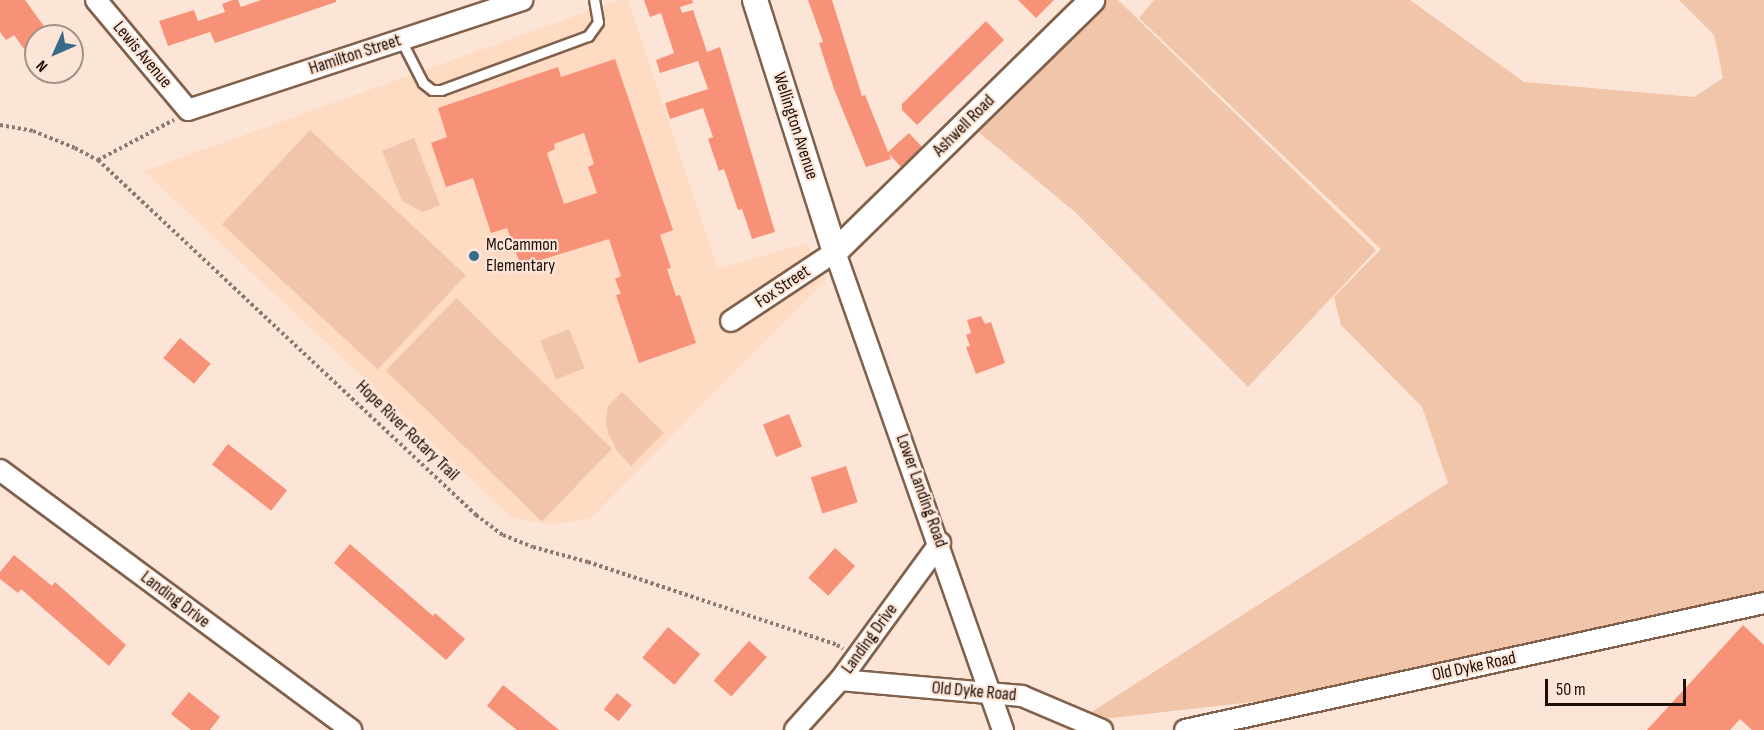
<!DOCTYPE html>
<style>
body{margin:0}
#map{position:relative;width:1764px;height:730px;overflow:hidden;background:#fce5d7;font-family:"Sofia Sans Condensed",sans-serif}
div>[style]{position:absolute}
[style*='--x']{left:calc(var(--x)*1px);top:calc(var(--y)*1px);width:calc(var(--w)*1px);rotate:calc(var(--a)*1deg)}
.built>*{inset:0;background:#ffdbc4}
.green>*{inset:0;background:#f1c5a9;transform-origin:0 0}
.building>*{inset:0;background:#f79177;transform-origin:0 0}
.path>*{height:4px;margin-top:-2px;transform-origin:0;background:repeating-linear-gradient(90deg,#8c7a6f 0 3px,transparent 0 6px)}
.roads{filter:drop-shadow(2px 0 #81614b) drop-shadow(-2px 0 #81614b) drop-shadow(0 2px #81614b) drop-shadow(0 -2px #81614b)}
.service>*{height:9px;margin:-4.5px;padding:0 4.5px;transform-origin:4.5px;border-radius:4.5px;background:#fff}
.minor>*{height:20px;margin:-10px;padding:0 10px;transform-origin:10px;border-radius:10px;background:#fff}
.tertiary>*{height:24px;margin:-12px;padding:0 12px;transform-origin:12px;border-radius:12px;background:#fff}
.dots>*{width:16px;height:16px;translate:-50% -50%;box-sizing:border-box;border:3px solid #fce5d7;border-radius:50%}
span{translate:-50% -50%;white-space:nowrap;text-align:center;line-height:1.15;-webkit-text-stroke:4.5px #fce5d7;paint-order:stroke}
.street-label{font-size:18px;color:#1d1008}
.poi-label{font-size:18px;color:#1d1008}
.left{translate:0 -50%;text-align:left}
.north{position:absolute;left:24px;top:24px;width:60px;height:60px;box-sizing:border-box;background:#fce5d7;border:2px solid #a39084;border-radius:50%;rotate:225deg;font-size:16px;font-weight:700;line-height:24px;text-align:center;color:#1d1008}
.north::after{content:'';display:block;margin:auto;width:21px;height:27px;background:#376b88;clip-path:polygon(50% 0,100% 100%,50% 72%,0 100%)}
.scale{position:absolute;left:1545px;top:679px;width:141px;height:27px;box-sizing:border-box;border:3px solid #1d1008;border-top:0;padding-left:8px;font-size:18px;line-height:21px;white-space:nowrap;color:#1d1008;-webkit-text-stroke:4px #fce5d7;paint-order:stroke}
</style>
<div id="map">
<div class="built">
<div style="clip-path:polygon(619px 0,628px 0,718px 269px,807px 243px,826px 279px,591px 518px,551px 525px,511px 517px,144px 171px)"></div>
</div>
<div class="green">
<div style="clip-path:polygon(1089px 0,1118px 0,1376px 250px,1248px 387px,1075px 212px,969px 124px)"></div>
<div style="clip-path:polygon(1154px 0,1410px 0,1524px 82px,1694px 97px,1723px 78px,1714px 35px,1679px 0,1764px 0,1764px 612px,1367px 689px,1076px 722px,1448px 483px,1422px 407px,1341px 325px,1334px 297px,1381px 249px,1139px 18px)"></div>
<div style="left:310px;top:130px;width:213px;height:129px;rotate:43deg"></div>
<div style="clip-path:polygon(414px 138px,440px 205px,423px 212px,402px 201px,382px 151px)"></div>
<div style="left:456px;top:298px;width:217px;height:101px;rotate:44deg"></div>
<div style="left:569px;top:329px;width:42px;height:31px;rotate:68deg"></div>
<div style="clip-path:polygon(622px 392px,664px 433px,631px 466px,617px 451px,608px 433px,606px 421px,608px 406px)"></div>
</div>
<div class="building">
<div style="clip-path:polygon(0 0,25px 0,51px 36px,36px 36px,36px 46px,27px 53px,14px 35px,6px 40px,0 32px)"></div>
<div style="clip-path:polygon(233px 0,238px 0,241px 7px,261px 0,336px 0,336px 2px,215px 43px,210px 32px,168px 46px,159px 21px,194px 10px,198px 21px,225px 12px,222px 4px)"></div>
<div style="clip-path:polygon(644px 0,692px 0,693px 3px,680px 7px,682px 13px,693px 10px,707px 52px,720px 47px,775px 232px,752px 239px,742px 209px,738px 210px,724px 169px,719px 171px,708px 139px,713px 137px,703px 108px,670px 119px,665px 103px,708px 89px,698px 61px,660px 73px,656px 60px,674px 53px,661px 13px,650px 17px)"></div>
<div style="clip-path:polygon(808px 0,832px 0,862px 96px,865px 95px,888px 152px,909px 133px,922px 147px,901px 167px,889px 154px,891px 159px,866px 167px,834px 89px,819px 43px,823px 42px)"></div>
<div style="clip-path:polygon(1018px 0,1054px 0,1036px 18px)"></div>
<div style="clip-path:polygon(986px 21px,1004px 40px,917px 125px,902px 110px,902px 104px)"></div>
<div style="clip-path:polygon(evenodd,615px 59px,673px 230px,660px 235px,671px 268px,667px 269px,676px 296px,680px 295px,696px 343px,639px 363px,616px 295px,621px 294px,615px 279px,621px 276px,609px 239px,521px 266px,507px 228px,491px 233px,473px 178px,446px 187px,431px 143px,447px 137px,438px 108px,558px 67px,561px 77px,615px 59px,584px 133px,594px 164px,588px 167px,597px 193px,564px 204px,547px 153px,555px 149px,554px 144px,584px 133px)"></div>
<div style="clip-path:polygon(981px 316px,985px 324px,991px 322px,1005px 363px,976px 374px,966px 347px,970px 346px,966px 335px,971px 333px,967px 320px)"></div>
<div style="left:180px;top:338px;width:40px;height:26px;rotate:40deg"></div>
<div style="left:789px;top:414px;width:35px;height:28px;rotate:68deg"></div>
<div style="left:228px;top:444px;width:75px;height:26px;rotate:38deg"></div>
<div style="left:846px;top:466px;width:38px;height:37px;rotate:72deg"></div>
<div style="clip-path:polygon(350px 544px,433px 616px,435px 613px,465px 639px,446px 660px,334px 563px)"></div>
<div style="left:835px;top:548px;width:27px;height:40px;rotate:42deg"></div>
<div style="clip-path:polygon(14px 555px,52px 586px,55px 582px,126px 645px,109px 666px,21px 589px,18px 593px,0 579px,0 572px)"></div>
<div style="clip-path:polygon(1743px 625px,1764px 645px,1764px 730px,1752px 730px,1740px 719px,1730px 730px,1647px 730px)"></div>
<div style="left:668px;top:627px;width:42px;height:40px;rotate:40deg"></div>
<div style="left:749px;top:641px;width:24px;height:53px;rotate:42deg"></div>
<div style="clip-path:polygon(503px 685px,537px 712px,559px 730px,517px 730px,487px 706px)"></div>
<div style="clip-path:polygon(189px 692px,220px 717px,210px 730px,191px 730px,171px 714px)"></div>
<div style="left:617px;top:693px;width:19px;height:21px;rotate:39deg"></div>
</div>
<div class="path">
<div style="--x:0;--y:125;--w:34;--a:10"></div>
<div style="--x:33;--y:131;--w:45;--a:22"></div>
<div style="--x:75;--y:148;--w:26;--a:28"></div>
<div style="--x:98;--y:160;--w:519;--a:43.2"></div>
<div style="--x:476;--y:515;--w:34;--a:37"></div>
<div style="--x:503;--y:535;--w:32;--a:22"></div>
<div style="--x:533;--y:547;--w:57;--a:15.3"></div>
<div style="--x:588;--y:562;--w:262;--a:18.4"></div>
<div style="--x:837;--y:645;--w:7;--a:34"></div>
<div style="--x:98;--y:160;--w:86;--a:-27.8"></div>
</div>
<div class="roads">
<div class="service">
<div style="--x:401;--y:40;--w:48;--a:62.9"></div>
<div style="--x:423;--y:83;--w:11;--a:38"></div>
<div style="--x:432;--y:90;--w:9;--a:0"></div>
<div style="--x:441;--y:90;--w:157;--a:-20.2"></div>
<div style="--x:588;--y:36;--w:17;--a:-54"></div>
<div style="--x:598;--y:22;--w:22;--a:-100"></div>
</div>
<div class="minor">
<div style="--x:96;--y:0;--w:143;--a:50.1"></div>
<div style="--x:188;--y:110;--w:352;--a:-18.2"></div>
<div style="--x:731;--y:321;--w:125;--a:-33.6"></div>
<div style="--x:835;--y:252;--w:507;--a:70.64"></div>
<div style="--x:0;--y:470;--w:437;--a:36.5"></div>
<div style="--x:840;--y:680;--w:183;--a:5"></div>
<div style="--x:1022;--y:696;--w:87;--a:23"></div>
<div style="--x:795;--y:730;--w:67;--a:-48"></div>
<div style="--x:840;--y:680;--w:170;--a:-53.9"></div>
<div style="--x:1185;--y:730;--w:593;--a:-12.37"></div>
</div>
<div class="tertiary">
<div style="--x:755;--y:0;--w:264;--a:72.4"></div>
<div style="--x:835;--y:252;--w:360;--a:-44.4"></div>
</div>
</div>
<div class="dots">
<div style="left:474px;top:256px;background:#376b88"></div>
</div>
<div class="street-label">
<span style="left:142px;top:55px;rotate:50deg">Lewis Avenue</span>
<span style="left:355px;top:55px;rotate:-18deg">Hamilton Street</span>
<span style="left:795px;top:126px;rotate:72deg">Wellington Avenue</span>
<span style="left:964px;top:126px;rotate:-45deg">Ashwell Road</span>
<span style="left:783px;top:287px;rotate:-34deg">Fox Street</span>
<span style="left:407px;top:431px;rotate:44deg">Hope River Rotary Trail</span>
<span style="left:921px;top:491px;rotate:70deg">Lower Landing Road</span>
<span style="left:175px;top:600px;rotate:37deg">Landing Drive</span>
<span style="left:870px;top:639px;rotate:-54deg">Landing Drive</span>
<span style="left:1474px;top:667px;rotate:-12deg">Old Dyke Road</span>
<span style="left:974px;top:692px;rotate:5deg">Old Dyke Road</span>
</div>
<div class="poi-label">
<span class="left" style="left:486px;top:256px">McCammon<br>Elementary</span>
</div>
<div class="north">N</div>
<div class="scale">50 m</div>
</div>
